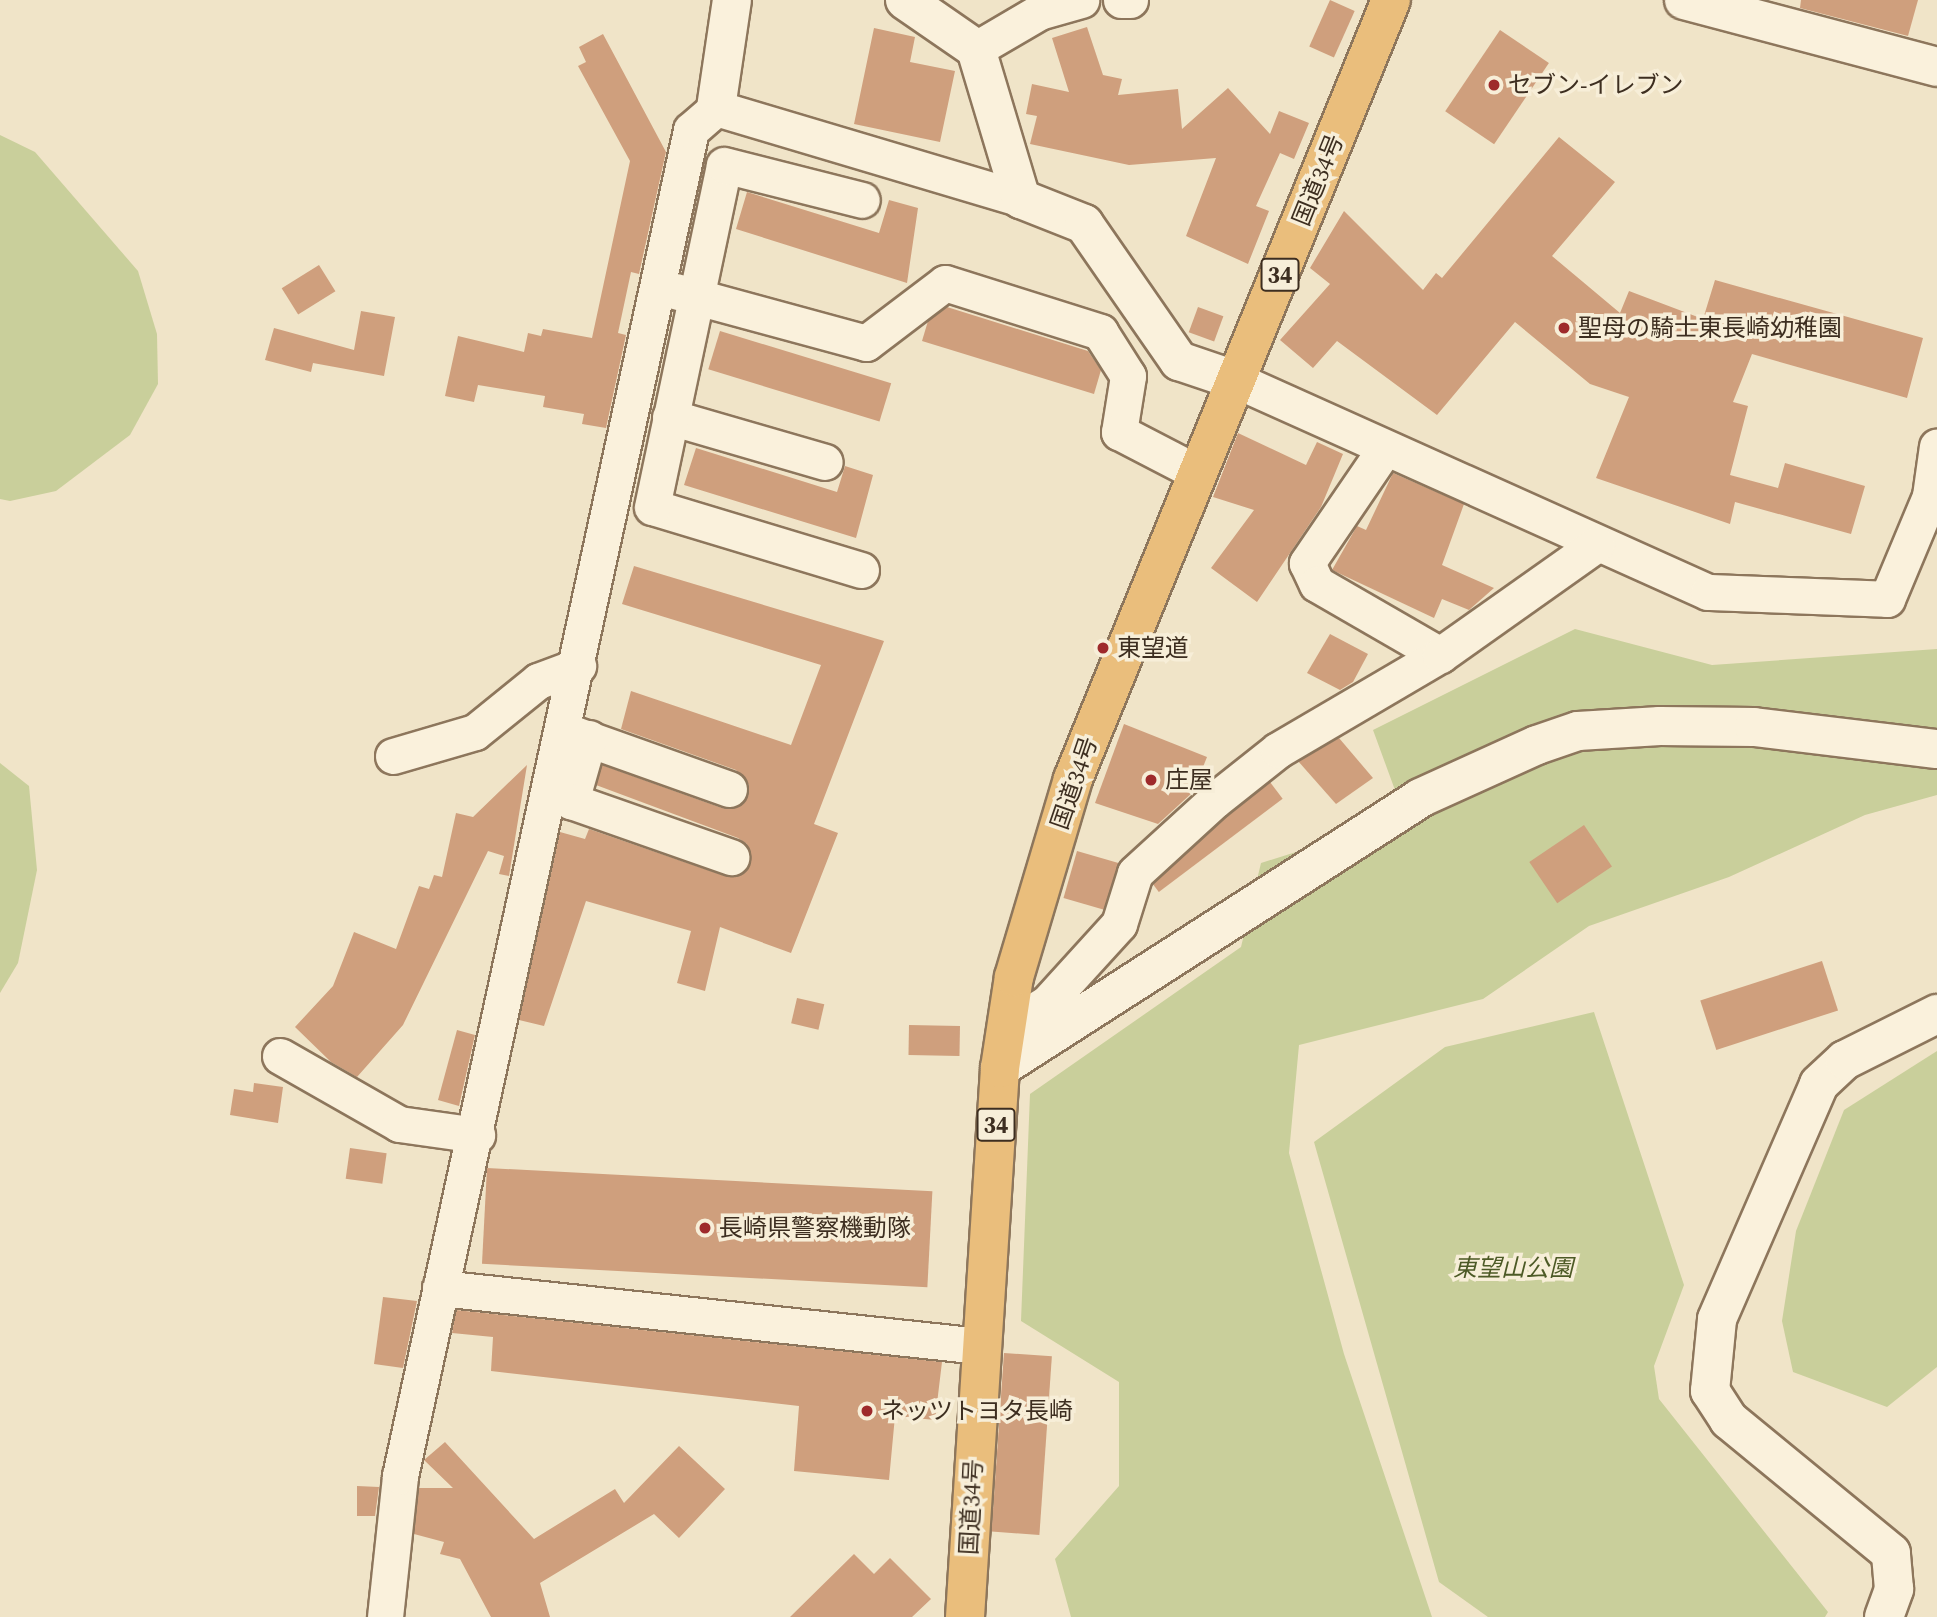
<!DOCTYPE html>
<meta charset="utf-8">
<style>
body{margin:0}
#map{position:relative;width:1937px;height:1617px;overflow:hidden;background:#f0e4c8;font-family:"Source Serif 4","Noto Sans JP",serif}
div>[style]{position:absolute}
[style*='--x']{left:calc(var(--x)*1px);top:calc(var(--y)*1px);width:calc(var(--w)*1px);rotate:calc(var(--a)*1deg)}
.green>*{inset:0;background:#c9cf9b}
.building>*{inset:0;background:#cf9f7d;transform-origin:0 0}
.roads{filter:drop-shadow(2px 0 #8d765c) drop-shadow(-2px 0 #8d765c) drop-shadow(0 2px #8d765c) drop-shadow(0 -2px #8d765c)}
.minor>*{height:35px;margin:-17.5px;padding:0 17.5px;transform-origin:17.5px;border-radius:17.5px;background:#faf1dc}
.tertiary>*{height:38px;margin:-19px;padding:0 19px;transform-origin:19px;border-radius:19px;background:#faf1dc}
.trunk>*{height:38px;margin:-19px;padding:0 19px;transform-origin:19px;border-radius:19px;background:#eabe7c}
.dots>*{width:19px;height:19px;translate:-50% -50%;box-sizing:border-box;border:4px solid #f7eed8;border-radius:50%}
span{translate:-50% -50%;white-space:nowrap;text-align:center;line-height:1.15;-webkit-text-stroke:7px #f7eed8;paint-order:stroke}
.shield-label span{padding:2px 5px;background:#f7eed8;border:2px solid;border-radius:5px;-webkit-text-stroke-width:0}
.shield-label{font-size:23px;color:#3d2e20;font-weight:700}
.poi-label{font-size:24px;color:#3d2e20}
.left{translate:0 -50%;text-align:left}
.street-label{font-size:24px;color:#3d2e20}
.park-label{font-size:24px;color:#4d5a26;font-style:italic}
</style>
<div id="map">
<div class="green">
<div style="clip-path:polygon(0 135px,35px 152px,138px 271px,157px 334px,158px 384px,130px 435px,56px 491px,10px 501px,0 499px)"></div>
<div style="clip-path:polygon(1575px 629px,1712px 665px,1937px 649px,1937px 795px,1865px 815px,1729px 877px,1589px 926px,1483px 999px,1299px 1045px,1289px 1153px,1344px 1354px,1432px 1617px,1071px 1617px,1055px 1559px,1119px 1486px,1119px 1382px,1021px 1321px,1030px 1094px,1241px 947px,1261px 863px,1359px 832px,1399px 801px,1373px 730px)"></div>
<div style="clip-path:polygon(0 763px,29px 786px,37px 870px,18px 963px,0 993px)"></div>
<div style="clip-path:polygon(1594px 1012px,1684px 1285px,1654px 1366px,1659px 1399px,1828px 1612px,1825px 1617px,1488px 1617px,1439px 1582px,1314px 1142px,1445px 1047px)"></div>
<div style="clip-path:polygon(1937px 1051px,1937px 1367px,1887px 1407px,1793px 1372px,1782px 1321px,1796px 1231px,1844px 1110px)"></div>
</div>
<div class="building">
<div style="left:1330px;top:0;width:27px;height:51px;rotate:24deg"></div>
<div style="clip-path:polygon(1801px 0,1918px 0,1908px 36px,1800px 8px)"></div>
<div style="clip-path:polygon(1087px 27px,1103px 75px,1122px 79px,1118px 95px,1178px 89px,1182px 129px,1228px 88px,1270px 134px,1279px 111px,1309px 123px,1294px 159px,1280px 153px,1256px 206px,1269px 211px,1248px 264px,1186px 236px,1216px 158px,1129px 165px,1030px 144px,1037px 116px,1026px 114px,1032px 84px,1069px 92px,1052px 38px)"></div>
<div style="clip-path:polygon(874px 28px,915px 37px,910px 62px,955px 71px,940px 142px,854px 124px)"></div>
<div style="left:1500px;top:30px;width:59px;height:98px;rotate:34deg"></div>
<div style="clip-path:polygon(603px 34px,666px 152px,639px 274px,631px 272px,618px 333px,626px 335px,606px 428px,582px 424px,584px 414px,543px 407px,545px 396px,478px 385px,474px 402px,445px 396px,458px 336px,524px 352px,528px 333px,541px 336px,543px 329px,592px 338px,630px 161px,578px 66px,586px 62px,579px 47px)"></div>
<div style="clip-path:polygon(1559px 137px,1615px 182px,1552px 256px,1620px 313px,1629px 291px,1703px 319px,1715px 280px,1923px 338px,1907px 398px,1752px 354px,1733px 402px,1748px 406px,1730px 475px,1778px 488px,1785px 463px,1865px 486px,1851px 534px,1735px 502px,1730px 524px,1596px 478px,1629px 397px,1590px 384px,1515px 322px,1437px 415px,1337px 341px,1313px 368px,1280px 340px,1330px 284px,1310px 268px,1344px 211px,1423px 290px,1436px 273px,1442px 278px)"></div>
<div style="clip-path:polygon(747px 192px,879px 233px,889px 200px,918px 208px,907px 283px,736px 229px)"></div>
<div style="left:319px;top:265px;width:31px;height:44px;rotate:58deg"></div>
<div style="clip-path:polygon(947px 307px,1088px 351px,1101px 370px,1094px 394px,922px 341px,928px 321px)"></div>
<div style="left:1198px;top:307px;width:27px;height:27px;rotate:20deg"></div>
<div style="clip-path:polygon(361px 311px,395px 317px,384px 376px,313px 363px,311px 372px,265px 360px,274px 328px,354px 350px)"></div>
<div style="left:720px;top:331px;width:179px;height:40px;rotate:17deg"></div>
<div style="clip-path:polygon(1238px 433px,1306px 465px,1317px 442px,1343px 454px,1321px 507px,1257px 602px,1211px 568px,1254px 510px,1213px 497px)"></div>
<div style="clip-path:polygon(696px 448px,837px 492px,845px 466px,873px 475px,856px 538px,684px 485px)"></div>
<div style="clip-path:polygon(1393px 473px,1464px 504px,1442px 565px,1494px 588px,1469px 610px,1442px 599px,1434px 618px,1332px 570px,1357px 526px,1366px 530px)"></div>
<div style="clip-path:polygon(634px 566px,884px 641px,814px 824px,838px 833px,791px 953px,720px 927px,705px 991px,677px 983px,691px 931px,586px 901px,544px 1026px,519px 1020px,560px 832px,585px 839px,589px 829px,725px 876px,744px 873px,750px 863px,747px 844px,738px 838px,596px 785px,602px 765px,722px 808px,733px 809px,748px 796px,749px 785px,736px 770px,621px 729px,631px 691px,791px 745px,821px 665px,622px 604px)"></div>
<div style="clip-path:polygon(1330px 634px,1368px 654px,1353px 682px,1340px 690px,1307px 673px)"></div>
<div style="clip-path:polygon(1124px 724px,1207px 757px,1193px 792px,1158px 824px,1095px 803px)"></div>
<div style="clip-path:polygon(1339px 738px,1373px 778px,1336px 804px,1298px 761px)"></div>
<div style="clip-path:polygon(527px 765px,509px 876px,499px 874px,504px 856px,488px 851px,403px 1025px,357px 1077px,331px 1062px,295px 1027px,333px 986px,354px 932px,396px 949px,419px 886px,429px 889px,434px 875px,442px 877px,456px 813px,473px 817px)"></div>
<div style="left:1270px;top:782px;width:21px;height:155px;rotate:53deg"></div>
<div style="left:1584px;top:825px;width:50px;height:66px;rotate:56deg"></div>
<div style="left:1077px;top:851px;width:44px;height:49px;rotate:16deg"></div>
<div style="left:1822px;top:961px;width:52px;height:128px;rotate:72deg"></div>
<div style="left:797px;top:998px;width:28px;height:26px;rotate:13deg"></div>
<div style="left:909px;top:1025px;width:51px;height:30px;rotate:1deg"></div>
<div style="clip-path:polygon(457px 1030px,475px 1035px,459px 1106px,438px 1100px)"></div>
<div style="clip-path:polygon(254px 1083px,283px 1087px,278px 1123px,230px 1115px,234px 1089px,253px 1092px)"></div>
<div style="left:350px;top:1148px;width:37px;height:31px;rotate:8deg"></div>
<div style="left:487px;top:1168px;width:446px;height:96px;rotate:3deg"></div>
<div style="clip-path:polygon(383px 1297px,417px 1301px,403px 1368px,374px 1364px)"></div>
<div style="clip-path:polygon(456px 1310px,942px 1362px,935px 1420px,895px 1416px,889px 1480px,794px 1471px,799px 1406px,491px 1371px,493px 1337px,452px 1333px)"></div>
<div style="left:1004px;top:1353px;width:48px;height:179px;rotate:4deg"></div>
<div style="clip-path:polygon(445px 1442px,534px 1539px,615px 1489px,624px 1503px,679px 1446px,725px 1489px,679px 1538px,654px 1514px,540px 1583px,550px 1617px,491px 1617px,460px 1559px,440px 1554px,444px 1542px,414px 1534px,419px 1488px,453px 1488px,424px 1460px)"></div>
<div style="clip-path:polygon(357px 1486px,379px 1487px,375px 1516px,357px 1516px)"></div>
<div style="clip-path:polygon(854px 1554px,874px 1574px,890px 1558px,931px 1599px,912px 1617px,790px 1617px)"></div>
</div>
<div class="roads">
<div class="minor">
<div style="--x:1121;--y:0;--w:9;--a:0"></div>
<div style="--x:976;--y:49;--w:73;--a:-30.4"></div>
<div style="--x:1039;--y:12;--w:44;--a:-15.9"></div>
<div style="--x:675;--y:291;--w:198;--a:15.2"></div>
<div style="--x:866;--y:343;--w:99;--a:-37.2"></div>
<div style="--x:945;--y:283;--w:163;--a:17.5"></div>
<div style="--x:1100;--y:332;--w:52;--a:57.5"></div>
<div style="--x:1128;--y:376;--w:57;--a:99.1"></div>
<div style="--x:1119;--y:432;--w:89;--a:27.4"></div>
<div style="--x:1238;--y:381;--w:515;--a:24.18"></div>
<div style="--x:1708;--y:592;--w:179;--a:2.2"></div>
<div style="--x:1887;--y:599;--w:112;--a:-67.3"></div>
<div style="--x:1930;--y:496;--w:50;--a:-82"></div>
<div style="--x:670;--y:417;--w:161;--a:16.2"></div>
<div style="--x:1384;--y:450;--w:137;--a:124.3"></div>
<div style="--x:1307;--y:563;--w:23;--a:65"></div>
<div style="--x:1317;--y:584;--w:142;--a:30"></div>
<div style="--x:861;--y:570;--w:218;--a:-163.2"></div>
<div style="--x:652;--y:507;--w:349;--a:-78.1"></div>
<div style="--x:724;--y:165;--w:142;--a:14.2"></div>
<div style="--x:566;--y:731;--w:173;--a:19.6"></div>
<div style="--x:589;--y:738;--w:66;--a:105.9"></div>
<div style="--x:571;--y:801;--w:170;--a:19.3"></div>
<div style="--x:393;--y:756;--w:85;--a:-16.3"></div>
<div style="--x:475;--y:732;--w:81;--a:-39"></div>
<div style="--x:538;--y:681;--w:43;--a:-20.6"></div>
<div style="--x:1006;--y:1028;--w:48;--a:-31.4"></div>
<div style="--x:1047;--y:1003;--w:107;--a:-47.7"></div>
<div style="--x:1119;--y:924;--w:53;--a:-72.6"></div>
<div style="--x:1135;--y:873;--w:108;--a:-42.4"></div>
<div style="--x:1215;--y:800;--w:80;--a:-38.4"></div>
<div style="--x:1278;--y:750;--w:188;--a:-30.4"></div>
<div style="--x:1440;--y:655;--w:192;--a:-35.3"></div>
<div style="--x:280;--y:1056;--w:137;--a:29.7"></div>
<div style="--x:399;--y:1124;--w:79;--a:8"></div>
<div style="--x:440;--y:1288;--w:543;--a:6.13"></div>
<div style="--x:385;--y:1617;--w:142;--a:-83.9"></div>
<div style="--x:400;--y:1476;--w:1377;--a:-77.8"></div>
<div style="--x:691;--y:130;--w:33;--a:-41"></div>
<div style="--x:716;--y:108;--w:318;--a:16.6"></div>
</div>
<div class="tertiary">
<div style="--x:905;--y:0;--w:86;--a:34.6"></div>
<div style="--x:976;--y:49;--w:157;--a:73.3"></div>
<div style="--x:1021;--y:199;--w:68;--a:21.6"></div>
<div style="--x:1084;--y:224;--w:167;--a:55.3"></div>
<div style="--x:1179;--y:361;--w:62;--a:18.7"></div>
<div style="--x:1684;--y:0;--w:262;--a:14.8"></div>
<div style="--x:716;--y:108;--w:109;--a:-81.6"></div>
<div style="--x:1000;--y:1068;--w:499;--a:-32.7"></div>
<div style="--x:1420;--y:798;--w:128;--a:-24.4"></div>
<div style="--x:1537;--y:745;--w:43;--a:-18.9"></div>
<div style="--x:1578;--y:731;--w:82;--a:-3.5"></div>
<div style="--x:1660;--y:726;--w:94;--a:0.6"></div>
<div style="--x:1754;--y:727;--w:184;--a:6.9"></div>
<div style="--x:1884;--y:1617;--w:30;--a:-70"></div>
<div style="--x:1894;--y:1589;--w:36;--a:-95"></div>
<div style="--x:1891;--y:1553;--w:210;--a:-140.6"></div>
<div style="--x:1729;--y:1420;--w:35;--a:-123"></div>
<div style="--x:1710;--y:1391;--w:72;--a:-84.4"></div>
<div style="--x:1717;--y:1319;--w:256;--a:-66.5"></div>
<div style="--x:1819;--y:1084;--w:35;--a:-43"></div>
<div style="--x:1845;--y:1060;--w:103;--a:-26.6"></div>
</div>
<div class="trunk">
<div style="--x:965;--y:1617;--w:550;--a:-86.35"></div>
<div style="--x:1000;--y:1068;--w:92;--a:-81.3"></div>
<div style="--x:1014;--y:977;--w:207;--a:-73.4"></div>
<div style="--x:1073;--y:779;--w:841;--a:-67.79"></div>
</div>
</div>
<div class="dots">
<div style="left:1494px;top:85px;background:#9e2a2b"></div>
<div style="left:1564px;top:328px;background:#9e2a2b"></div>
<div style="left:1103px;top:648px;background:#9e2a2b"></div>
<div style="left:1151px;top:780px;background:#9e2a2b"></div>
<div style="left:705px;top:1228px;background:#9e2a2b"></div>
<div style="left:867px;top:1411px;background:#9e2a2b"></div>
</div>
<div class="shield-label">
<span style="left:1280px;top:275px">34</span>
<span style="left:996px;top:1125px">34</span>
</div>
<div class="poi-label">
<span class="left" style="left:1508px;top:85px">セブン-イレブン</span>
<span class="left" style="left:1578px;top:328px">聖母の騎士東長崎幼稚園</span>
<span class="left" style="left:1117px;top:648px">東望道</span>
<span class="left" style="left:1165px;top:780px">庄屋</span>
<span class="left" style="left:719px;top:1228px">長崎県警察機動隊</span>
<span class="left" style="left:881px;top:1411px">ネッツトヨタ長崎</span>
</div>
<div class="street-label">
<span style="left:1318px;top:180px;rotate:-68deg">国道34号</span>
<span style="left:1074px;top:783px;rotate:-71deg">国道34号</span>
<span style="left:971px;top:1507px;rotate:-87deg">国道34号</span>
</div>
<div class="park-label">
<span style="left:1513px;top:1268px">東望山公園</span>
</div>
</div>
